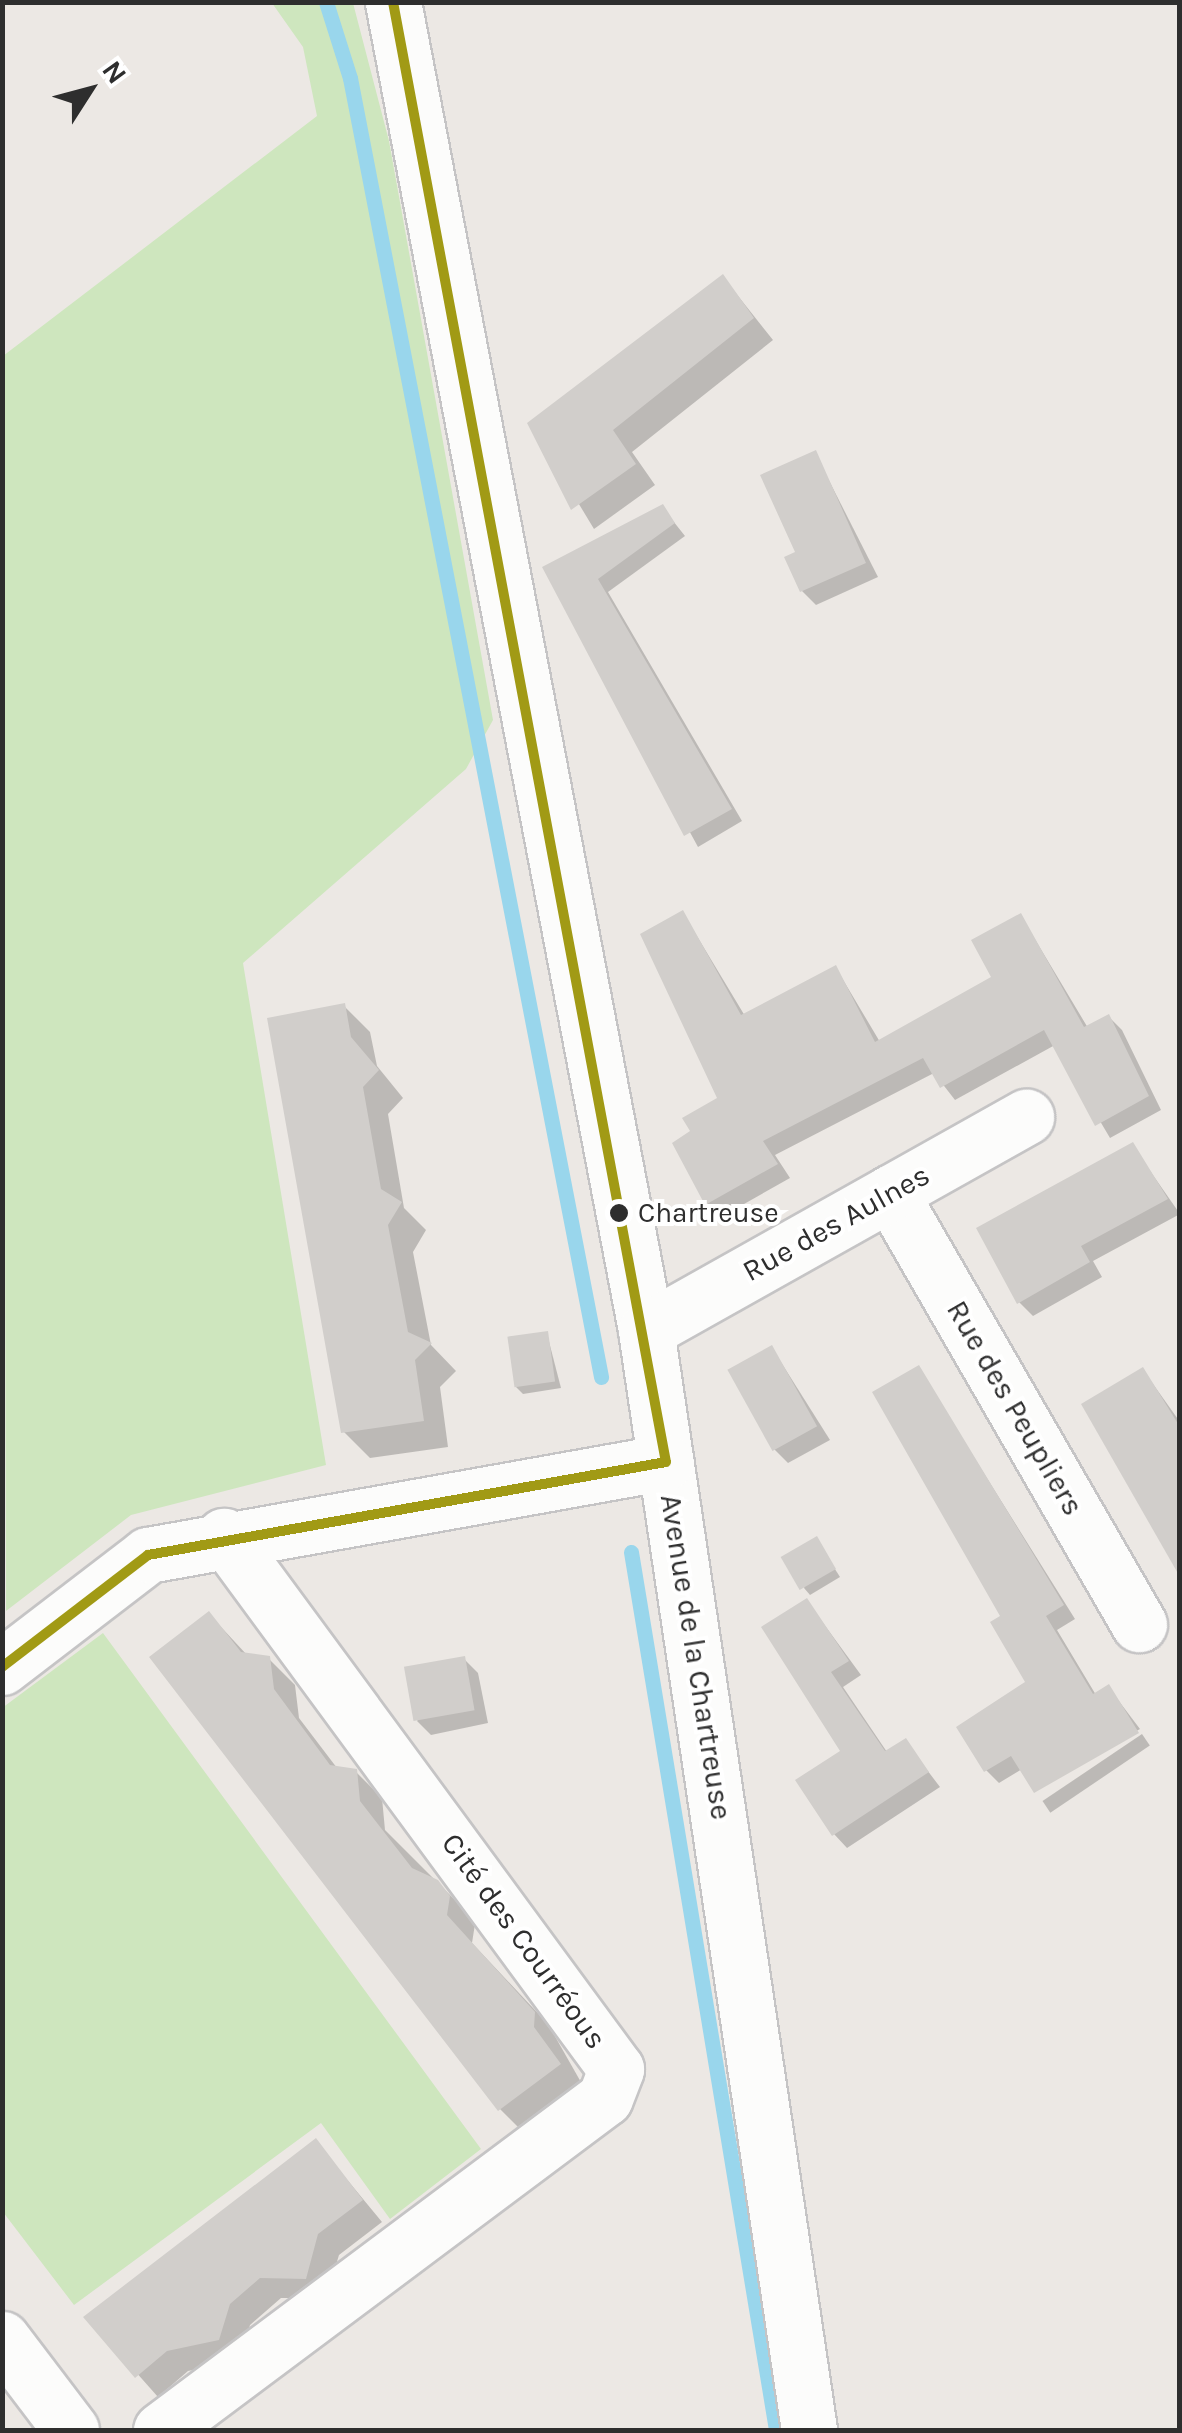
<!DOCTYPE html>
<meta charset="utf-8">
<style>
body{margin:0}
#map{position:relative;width:1182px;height:2433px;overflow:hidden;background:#ece8e4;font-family:Karla,sans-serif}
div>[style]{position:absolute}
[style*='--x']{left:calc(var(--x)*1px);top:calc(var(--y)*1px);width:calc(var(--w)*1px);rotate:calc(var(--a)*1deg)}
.green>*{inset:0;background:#cee6be}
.shadow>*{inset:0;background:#0003;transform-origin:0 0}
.stream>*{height:15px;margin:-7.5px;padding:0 7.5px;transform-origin:7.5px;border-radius:7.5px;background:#99d6ec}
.building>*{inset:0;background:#d1cecb;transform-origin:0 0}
.roads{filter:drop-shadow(2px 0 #c5c4c5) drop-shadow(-2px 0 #c5c4c5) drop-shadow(0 2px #c5c4c5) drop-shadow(0 -2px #c5c4c5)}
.minor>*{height:55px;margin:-27.5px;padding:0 27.5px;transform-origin:27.5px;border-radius:27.5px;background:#fcfcfb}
.bus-1>*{height:10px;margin:-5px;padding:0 5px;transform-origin:5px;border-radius:5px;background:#a19a15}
.dots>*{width:28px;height:28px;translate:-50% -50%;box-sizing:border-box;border:5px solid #fff;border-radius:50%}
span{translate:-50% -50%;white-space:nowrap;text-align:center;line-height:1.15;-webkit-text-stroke:8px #fff;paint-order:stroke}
.bus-label{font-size:28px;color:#2e2e2e}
.left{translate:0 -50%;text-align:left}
.street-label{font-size:30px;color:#2e2e2e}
.frame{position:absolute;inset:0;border:5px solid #2e2e2e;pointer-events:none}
.north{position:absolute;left:40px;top:40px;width:100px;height:100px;-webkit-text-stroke:8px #fff;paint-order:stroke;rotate:54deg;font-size:28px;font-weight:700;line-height:40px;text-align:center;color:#2e2e2e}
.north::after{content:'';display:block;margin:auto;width:35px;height:45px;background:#2e2e2e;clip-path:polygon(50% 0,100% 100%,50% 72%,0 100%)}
</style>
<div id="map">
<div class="green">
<div style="clip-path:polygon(272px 3px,353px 3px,389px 141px,493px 720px,466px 769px,243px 963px,326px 1465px,131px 1515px,6px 1611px,3px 356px,317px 116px,303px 47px)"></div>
<div style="clip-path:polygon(103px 1633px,481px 2149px,390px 2219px,321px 2123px,74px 2305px,3px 2212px,2px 1708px)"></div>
</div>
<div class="shadow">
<div style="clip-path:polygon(723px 277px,773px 340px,632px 452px,655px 485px,594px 529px,530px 423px)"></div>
<div style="clip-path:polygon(815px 453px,878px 577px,816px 605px,802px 591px,798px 554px)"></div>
<div style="clip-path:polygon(662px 507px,685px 536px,608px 592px,742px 821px,698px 847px,546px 568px)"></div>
<div style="clip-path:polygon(683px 913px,745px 1016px,836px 968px,880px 1042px,995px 978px,1021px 916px,1088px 1028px,1109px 1017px,1122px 1030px,1161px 1110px,1110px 1138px,1055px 1045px,955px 1100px,934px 1073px,775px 1155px,790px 1178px,721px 1217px,707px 1203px,694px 1132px,721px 1099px)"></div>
<div style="clip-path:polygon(344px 1006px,370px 1032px,377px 1066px,403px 1098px,388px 1114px,404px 1208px,426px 1230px,413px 1252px,431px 1345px,456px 1371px,440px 1387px,448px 1447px,370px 1458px,344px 1432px)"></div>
<div style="clip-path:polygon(1132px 1145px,1180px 1214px,1093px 1261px,1102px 1277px,1033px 1316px,1019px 1302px)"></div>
<div style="clip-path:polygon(547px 1334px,561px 1388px,523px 1394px,516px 1387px)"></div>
<div style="clip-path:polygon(772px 1348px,830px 1440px,788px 1463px,774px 1449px)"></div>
<div style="clip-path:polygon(918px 1368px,1075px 1619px,1057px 1630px,1096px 1695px,1109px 1688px,1140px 1729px,1035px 1789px,1022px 1769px,999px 1783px,986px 1770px,1029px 1683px)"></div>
<div style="clip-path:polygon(1143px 1370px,1180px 1422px,1180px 1543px)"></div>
<div style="clip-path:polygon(816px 1539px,840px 1577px,810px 1595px,804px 1588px)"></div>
<div style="clip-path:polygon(807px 1601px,861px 1675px,843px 1687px,887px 1752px,905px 1741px,940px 1787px,847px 1848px,834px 1834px,843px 1752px)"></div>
<div style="clip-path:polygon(209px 1614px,247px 1655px,269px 1659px,295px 1685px,299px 1718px,337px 1768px,356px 1772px,382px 1798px,385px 1830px,464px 1909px,475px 1924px,472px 1943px,548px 2024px,586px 2091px,526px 2135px,500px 2109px)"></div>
<div style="clip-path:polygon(464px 1659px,478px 1673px,488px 1723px,431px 1735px,417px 1721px)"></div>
<div style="left:1142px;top:1734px;width:14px;height:120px;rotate:56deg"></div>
<div style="clip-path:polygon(316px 2142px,382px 2222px,339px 2255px,326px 2298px,281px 2298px,250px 2325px,240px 2360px,188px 2371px,158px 2397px,87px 2317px)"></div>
</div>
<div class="stream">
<div style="--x:326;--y:2;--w:80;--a:72.5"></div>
<div style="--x:350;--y:78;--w:1323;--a:79.06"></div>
<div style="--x:631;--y:1552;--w:890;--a:80.62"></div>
</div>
<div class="building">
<div style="clip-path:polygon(723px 274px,754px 318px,613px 430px,636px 464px,571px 510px,527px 423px)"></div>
<div style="clip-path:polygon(816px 450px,866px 563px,800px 592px,784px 557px,795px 552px,760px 475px)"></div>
<div style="clip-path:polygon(663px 504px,675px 523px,598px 579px,732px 809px,684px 836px,542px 567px)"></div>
<div style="clip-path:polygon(683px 910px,741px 1015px,836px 965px,875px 1042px,991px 977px,971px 940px,1021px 913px,1084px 1027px,1109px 1014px,1149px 1096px,1095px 1126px,1044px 1030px,940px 1088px,923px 1058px,763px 1141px,778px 1164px,705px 1205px,672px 1143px,690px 1131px,682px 1118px,717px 1098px,640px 934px)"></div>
<div style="clip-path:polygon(345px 1003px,351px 1037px,379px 1070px,363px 1087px,381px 1189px,402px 1202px,388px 1225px,408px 1332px,432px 1343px,415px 1360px,424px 1421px,341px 1433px,267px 1018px)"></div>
<div style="clip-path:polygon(1133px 1142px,1168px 1199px,1081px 1246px,1090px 1262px,1017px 1304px,976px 1228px)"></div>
<div style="left:548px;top:1331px;width:51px;height:41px;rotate:82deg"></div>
<div style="left:772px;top:1345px;width:93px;height:51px;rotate:61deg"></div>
<div style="clip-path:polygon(919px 1365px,1064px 1605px,1046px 1616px,1093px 1694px,1109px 1684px,1139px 1733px,1034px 1793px,1011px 1756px,984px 1772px,956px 1727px,1025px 1682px,990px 1622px,1000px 1616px,872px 1392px)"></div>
<div style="clip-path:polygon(1143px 1367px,1180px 1427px,1180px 1577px,1081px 1404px)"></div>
<div style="left:817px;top:1536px;width:38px;height:42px;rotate:60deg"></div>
<div style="clip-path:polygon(807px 1598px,849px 1661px,831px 1672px,885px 1751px,906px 1738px,929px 1772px,832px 1836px,795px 1780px,840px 1751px,761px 1627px)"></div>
<div style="clip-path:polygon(209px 1611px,241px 1652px,270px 1656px,274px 1689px,330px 1765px,357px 1769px,360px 1801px,412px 1868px,438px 1880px,450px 1896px,447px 1915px,535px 2012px,534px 2027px,561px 2064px,498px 2111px,149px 1657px)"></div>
<div style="left:465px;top:1656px;width:55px;height:62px;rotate:80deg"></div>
<div style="clip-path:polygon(316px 2138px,363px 2200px,318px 2234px,306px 2279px,260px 2278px,230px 2304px,219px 2340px,167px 2351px,135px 2378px,83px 2317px)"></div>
</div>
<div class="roads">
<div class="minor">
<div style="--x:393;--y:2;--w:1352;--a:79.21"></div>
<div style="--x:646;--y:1330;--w:1112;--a:81.57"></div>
<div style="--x:890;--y:1193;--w:498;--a:60"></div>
<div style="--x:646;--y:1330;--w:436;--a:-29.3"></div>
<div style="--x:2;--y:1667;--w:184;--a:-37.5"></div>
<div style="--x:148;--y:1555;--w:526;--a:-10.18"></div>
<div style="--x:2;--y:2339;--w:114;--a:52.8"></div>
<div style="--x:161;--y:2430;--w:554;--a:-36.79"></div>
<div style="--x:605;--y:2098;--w:31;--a:-69"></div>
<div style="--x:616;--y:2069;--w:662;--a:-126.33"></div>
</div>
</div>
<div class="bus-1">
<div style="--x:393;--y:2;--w:1485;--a:79.41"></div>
<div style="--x:2;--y:1667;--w:184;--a:-37.5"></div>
<div style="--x:148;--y:1555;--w:526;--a:-10.18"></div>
</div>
<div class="dots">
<div style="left:619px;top:1213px;background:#2e2e2e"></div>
</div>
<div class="bus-label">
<span class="left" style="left:638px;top:1213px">Chartreuse</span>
</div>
<div class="street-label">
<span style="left:836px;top:1223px;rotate:-29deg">Rue des Aulnes</span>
<span style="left:1015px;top:1408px;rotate:60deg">Rue des Peupliers</span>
<span style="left:696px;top:1657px;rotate:81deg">Avenue de la Chartreuse</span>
<span style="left:524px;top:1941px;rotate:54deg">Cité des Courréous</span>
</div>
<div class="frame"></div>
<div class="north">N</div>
</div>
